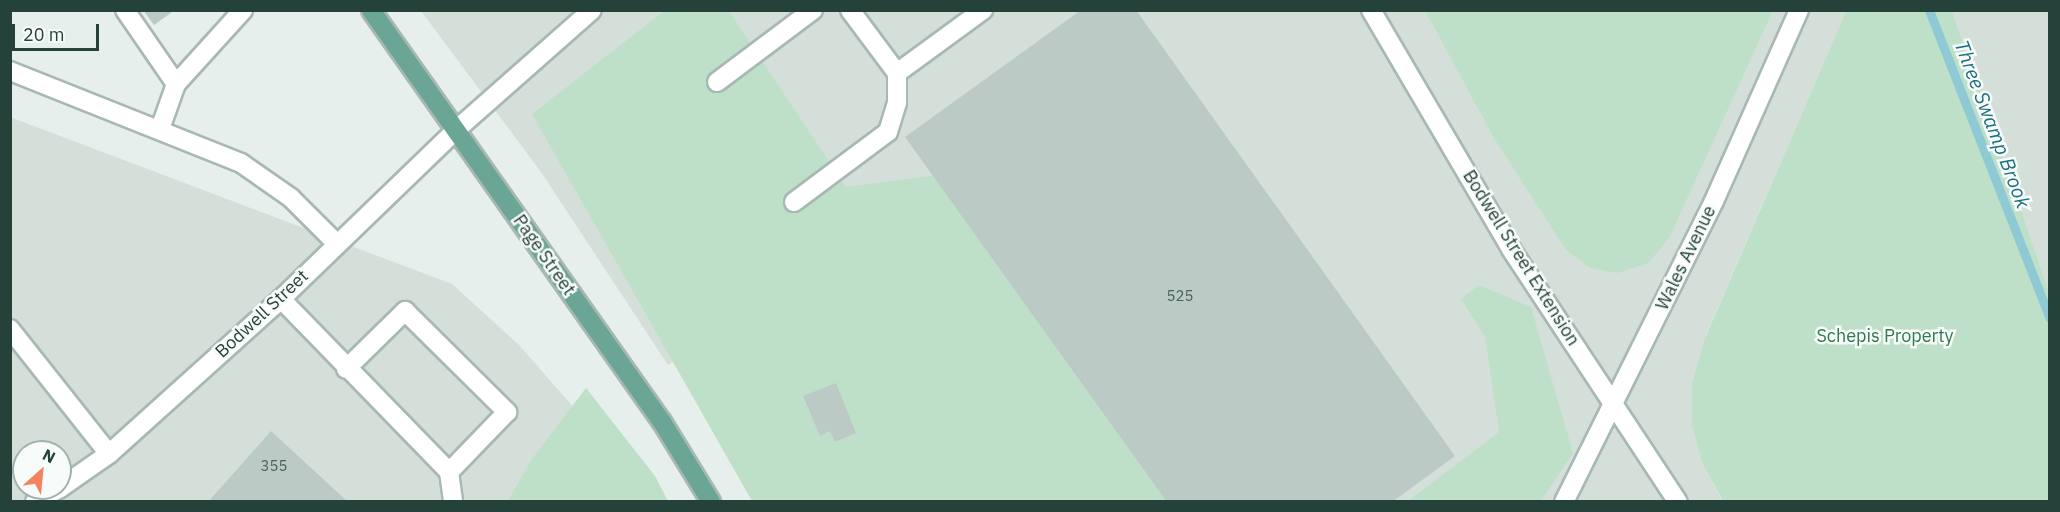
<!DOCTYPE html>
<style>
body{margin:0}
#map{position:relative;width:2060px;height:512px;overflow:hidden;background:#e6efeb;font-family:"IBM Plex Sans",sans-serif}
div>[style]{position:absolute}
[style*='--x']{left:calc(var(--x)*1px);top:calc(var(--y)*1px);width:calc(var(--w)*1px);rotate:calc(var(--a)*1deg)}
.built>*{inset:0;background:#d4dfda}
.green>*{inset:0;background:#bfe0c8}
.stream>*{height:9px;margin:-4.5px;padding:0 4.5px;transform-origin:4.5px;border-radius:4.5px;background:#8ec9d4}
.building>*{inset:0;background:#bbcac4}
.roads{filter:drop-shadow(2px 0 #a8b8b2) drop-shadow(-2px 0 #a8b8b2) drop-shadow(0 2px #a8b8b2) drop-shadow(0 -2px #a8b8b2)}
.minor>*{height:18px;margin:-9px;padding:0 9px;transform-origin:9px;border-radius:9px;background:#fff}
.major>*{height:18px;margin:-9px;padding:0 9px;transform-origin:9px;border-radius:9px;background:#6aa596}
span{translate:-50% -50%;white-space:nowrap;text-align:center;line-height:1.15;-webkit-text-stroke:5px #f7fbf9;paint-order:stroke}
.number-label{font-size:15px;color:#4a645c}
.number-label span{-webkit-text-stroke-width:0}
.street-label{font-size:18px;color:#24423a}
.park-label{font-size:18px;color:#2d7a4b}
.water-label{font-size:20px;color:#1c6f80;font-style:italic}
.frame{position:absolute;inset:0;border:12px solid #24423a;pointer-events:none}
.north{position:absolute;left:12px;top:440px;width:60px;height:60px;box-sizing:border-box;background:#f7fbf9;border:2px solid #a3b1ad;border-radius:50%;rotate:27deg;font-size:16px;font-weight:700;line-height:24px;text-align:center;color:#24423a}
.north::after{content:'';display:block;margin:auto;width:21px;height:27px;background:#f4845f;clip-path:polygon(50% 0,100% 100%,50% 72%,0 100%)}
.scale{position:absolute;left:12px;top:24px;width:87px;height:27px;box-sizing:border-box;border:3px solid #24423a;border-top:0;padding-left:8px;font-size:18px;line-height:21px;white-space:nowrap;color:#24423a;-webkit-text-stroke:4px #f7fbf9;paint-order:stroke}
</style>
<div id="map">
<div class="built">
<div style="clip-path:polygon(421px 11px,1425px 11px,1492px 135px,1670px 237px,1773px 11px,1846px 11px,1705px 337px,1702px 463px,1723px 502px,1051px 501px,882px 217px,668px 365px,541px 172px)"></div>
<div style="clip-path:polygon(1952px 11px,2049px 11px,2049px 292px,2014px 192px)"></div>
<div style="clip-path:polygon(evenodd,10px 117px,452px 284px,519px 345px,611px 450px,650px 501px,11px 501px,10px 117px,24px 452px,60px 452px,60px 488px,24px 488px,24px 452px)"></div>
</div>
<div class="green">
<div style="clip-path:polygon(664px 11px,729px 11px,846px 187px,938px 175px,1170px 501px,752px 501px,532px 114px)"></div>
<div style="clip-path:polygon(1425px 11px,1773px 11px,1670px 237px,1648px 263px,1618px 273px,1590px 268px,1566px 250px,1492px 135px)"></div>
<div style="clip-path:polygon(1846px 11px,1952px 11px,2049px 292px,2049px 501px,1723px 501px,1702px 463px,1692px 424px,1692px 384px,1705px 338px)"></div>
<div style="clip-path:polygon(1479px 285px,1531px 307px,1573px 453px,1541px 501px,1408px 501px,1499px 432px,1485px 337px,1461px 299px)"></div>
<div style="clip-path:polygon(586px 388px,655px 476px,668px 501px,508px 501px,531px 460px)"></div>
</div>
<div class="stream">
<div style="--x:1929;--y:10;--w:331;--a:68.6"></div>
</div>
<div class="building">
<div style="clip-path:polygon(143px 10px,175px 10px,154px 25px)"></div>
<div style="clip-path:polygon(1081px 10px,1136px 10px,1455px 456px,1392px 502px,1167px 502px,905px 137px)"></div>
<div style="clip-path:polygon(836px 383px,856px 433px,835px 442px,830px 431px,820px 436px,803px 396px)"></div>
<div style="clip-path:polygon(271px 431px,348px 502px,208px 502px)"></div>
</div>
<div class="roads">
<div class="minor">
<div style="--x:125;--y:10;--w:90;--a:55.4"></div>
<div style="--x:176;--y:84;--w:48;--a:109.6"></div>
<div style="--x:850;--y:10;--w:79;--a:53.3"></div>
<div style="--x:1371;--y:10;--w:277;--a:59.6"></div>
<div style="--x:1511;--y:249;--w:303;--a:56.6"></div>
<div style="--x:10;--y:71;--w:249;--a:21.7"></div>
<div style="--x:241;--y:163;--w:61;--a:35"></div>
<div style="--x:291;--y:198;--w:65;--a:45"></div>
<div style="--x:717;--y:82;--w:120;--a:-36.9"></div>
<div style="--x:176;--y:84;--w:100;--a:-47.8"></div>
<div style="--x:794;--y:202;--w:117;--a:-36.7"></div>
<div style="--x:888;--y:132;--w:30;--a:-73"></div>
<div style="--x:897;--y:103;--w:30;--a:-90"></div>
<div style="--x:897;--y:73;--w:107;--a:-36.2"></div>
<div style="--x:281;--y:299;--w:241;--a:45.8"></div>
<div style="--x:449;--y:472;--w:30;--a:82"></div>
<div style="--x:10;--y:329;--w:159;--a:51.6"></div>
<div style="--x:346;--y:369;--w:83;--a:-44.5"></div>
<div style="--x:405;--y:311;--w:144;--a:44.7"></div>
<div style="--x:507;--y:412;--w:83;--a:134"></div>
<div style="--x:60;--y:488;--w:60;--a:-34.8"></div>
<div style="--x:109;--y:454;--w:232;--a:-42"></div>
<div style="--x:281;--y:299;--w:243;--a:-44"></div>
<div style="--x:456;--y:130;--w:181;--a:-41.4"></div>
<div style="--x:35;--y:502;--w:29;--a:-29"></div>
<div style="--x:1564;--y:502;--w:336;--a:-63.5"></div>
<div style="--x:1714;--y:201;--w:209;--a:-66"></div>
</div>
<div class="major">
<div style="--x:371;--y:10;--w:504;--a:54.77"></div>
<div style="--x:662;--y:422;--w:94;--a:58.5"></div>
</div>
</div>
<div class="number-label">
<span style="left:1180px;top:296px">525</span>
<span style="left:274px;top:466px">355</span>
</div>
<div class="street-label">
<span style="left:544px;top:255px;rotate:55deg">Page Street</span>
<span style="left:1521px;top:258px;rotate:58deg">Bodwell Street Extension</span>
<span style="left:1686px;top:258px;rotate:-64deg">Wales Avenue</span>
<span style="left:262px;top:314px;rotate:-43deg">Bodwell Street</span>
</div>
<div class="park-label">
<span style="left:1885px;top:336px">Schepis Property</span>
</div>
<div class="water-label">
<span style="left:1993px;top:124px;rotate:69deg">Three Swamp Brook</span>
</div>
<div class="frame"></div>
<div class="north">N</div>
<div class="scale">20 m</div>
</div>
